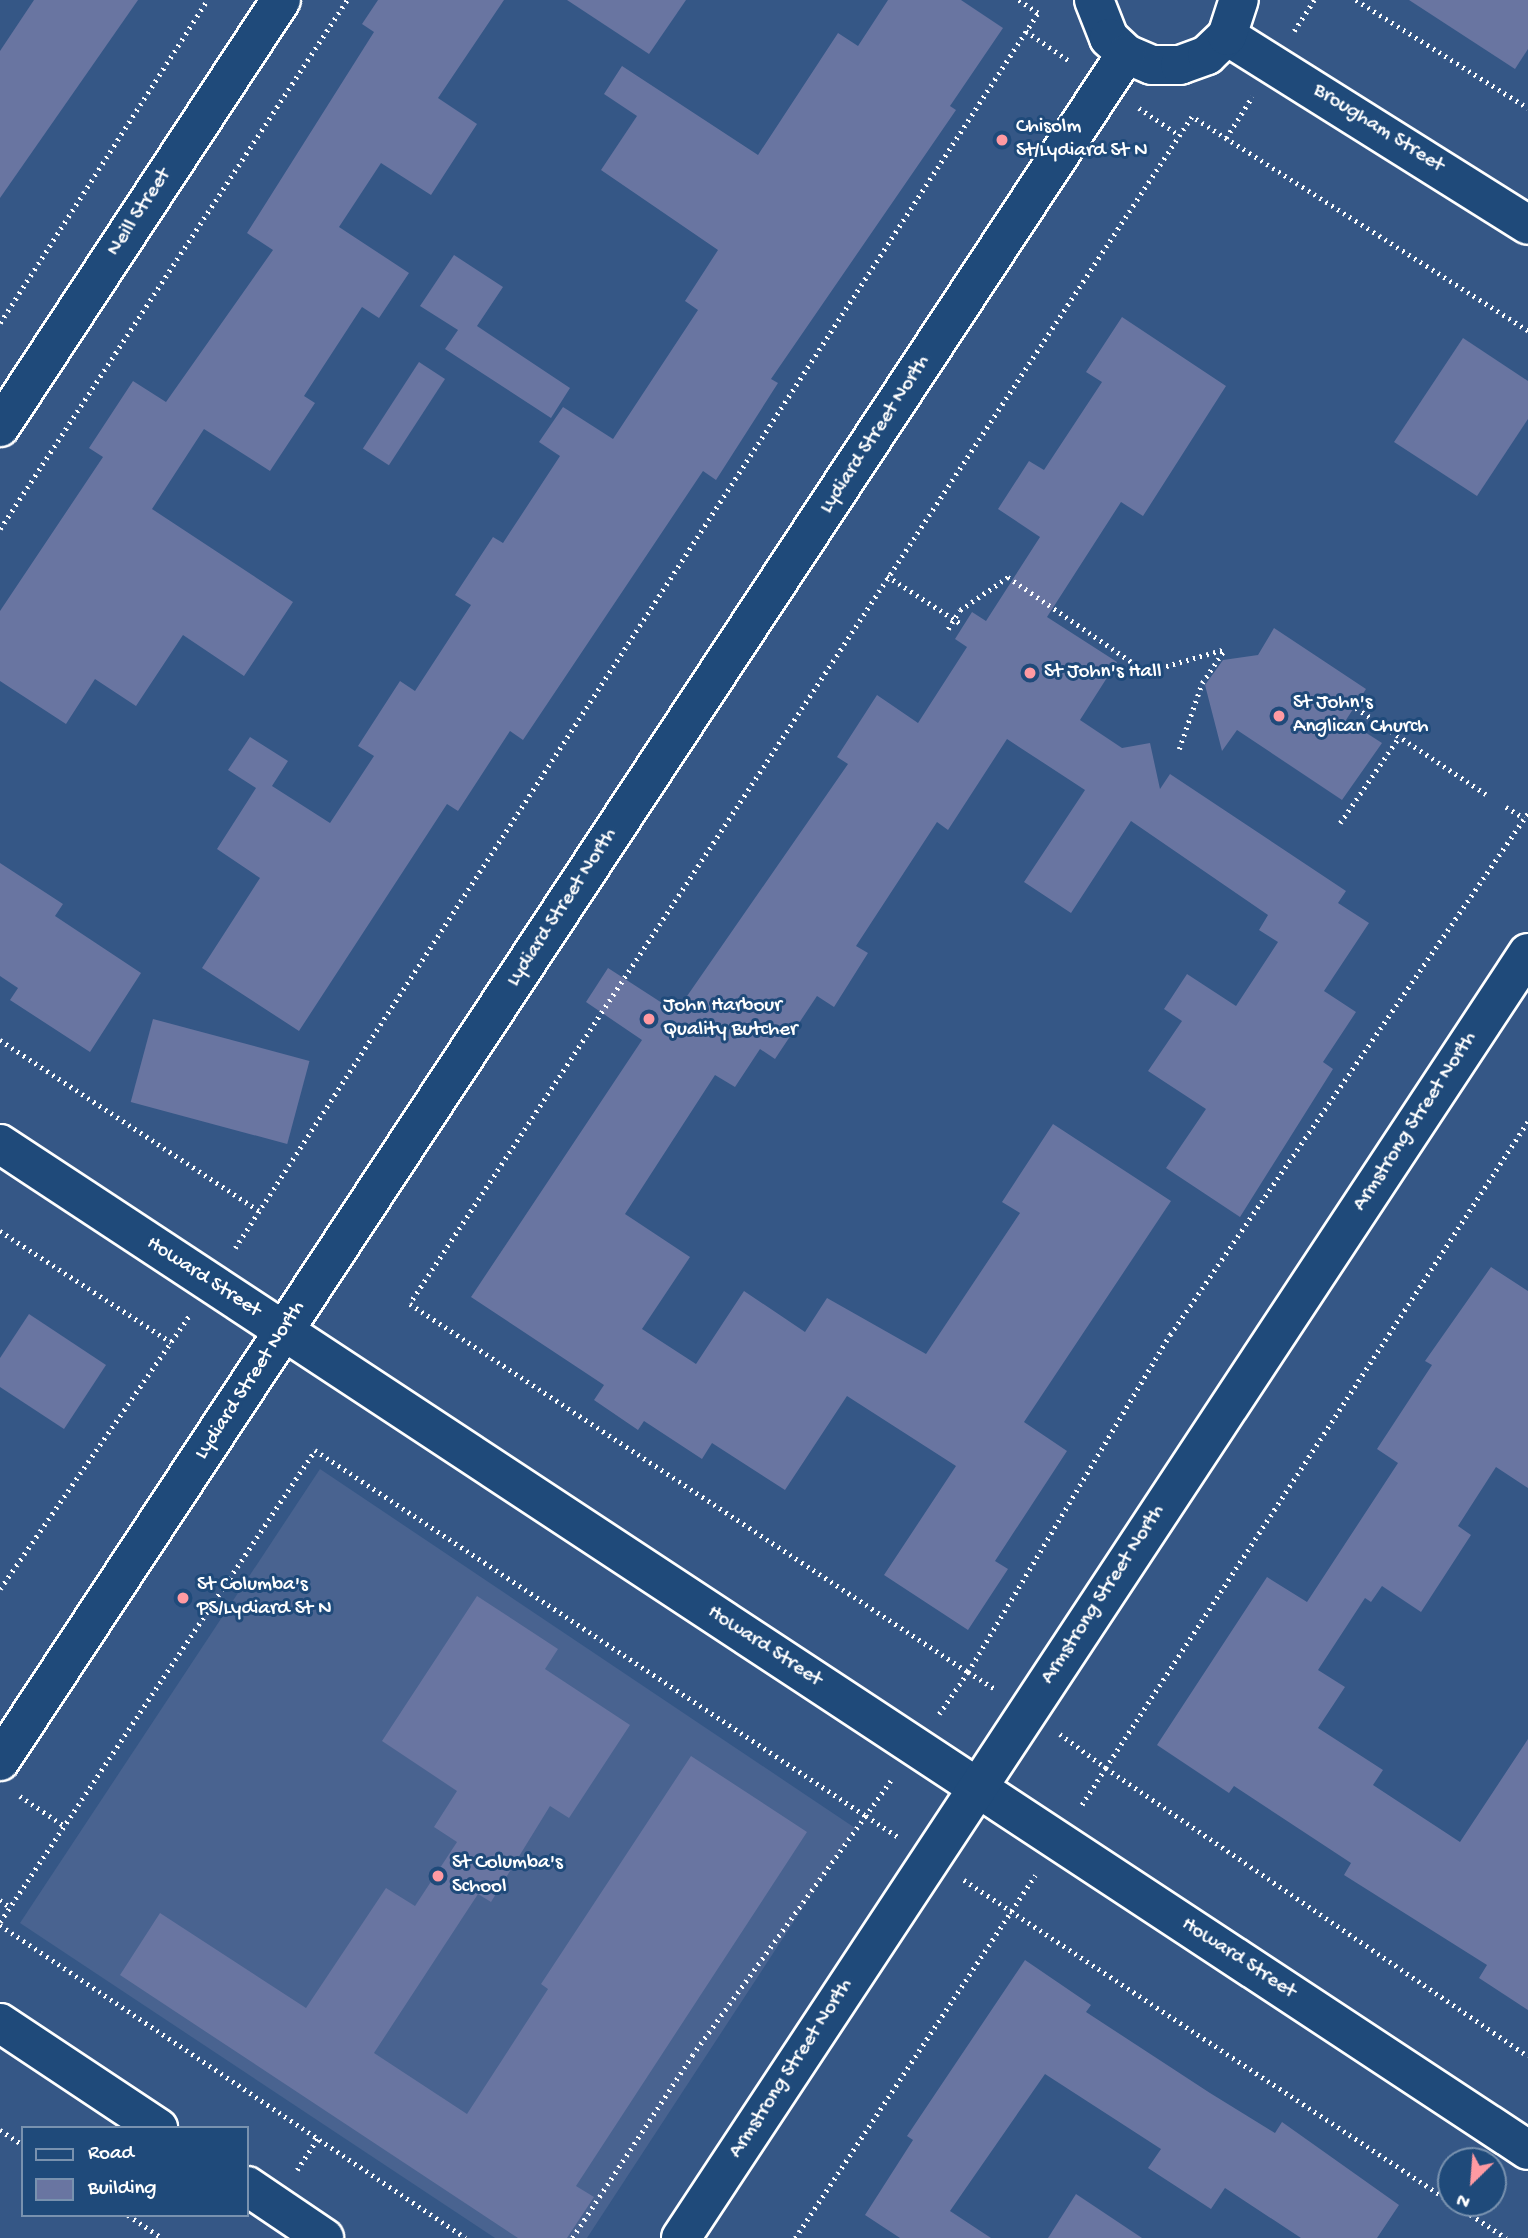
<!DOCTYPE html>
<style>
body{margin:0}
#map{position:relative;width:1528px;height:2238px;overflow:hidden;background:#355786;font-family:"Gochi Hand",sans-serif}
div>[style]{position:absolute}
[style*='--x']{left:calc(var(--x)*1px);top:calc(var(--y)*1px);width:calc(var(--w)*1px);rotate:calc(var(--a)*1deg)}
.built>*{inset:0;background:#496390}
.building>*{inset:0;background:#6975a1;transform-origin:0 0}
.path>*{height:4.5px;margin-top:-2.25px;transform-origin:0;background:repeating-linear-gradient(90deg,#fff 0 2px,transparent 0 7px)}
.roads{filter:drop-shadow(2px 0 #fff) drop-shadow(-2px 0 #fff) drop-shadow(0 2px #fff) drop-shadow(0 -2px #fff)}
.minor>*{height:38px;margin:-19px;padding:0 19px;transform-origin:19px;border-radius:19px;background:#1f4a7a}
.tertiary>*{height:38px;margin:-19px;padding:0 19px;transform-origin:19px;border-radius:19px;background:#1f4a7a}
.dots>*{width:19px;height:19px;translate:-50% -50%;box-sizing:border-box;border:4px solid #1f4a7a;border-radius:50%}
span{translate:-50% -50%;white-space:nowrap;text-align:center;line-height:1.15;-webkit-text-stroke:6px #1f4a7a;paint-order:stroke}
.poi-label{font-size:21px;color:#fff}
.left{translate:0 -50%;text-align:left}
.street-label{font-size:21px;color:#fff}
.legend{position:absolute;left:21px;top:2126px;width:228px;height:91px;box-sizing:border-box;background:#1f4a7a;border:2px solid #7992af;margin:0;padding:9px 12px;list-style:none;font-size:21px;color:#fff}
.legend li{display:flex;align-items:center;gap:14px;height:35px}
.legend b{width:35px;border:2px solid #7992af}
.north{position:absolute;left:1437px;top:2147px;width:70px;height:70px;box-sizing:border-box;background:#1f4a7a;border:2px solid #7992af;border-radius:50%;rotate:205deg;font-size:19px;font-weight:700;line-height:28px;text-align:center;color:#fff}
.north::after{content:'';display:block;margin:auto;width:24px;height:32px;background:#ff9aa2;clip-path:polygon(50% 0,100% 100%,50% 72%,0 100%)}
</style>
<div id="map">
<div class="built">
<div style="clip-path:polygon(320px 1469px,855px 1828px,587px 2238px,495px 2238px,20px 1923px)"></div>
</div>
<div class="building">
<div style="clip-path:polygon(34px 0,138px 0,0 198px,0 51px)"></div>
<div style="clip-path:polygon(378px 0,504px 0,438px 98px,477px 124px,431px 195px,381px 163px,339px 227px,409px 273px,379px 318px,362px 307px,304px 396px,315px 403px,270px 471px,204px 429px,152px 509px,293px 602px,244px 676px,183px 635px,136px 706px,95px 679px,66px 724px,0 681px,0 611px,103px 457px,89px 448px,133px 381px,166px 402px,273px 250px,247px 233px,374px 32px,362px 24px)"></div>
<div style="clip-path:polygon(567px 0,686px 0,649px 54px)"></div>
<div style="clip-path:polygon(888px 0,961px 0,1003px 28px,950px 106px,956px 110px,771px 379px,778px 383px,716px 480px,703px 471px,523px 740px,510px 731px,458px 811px,447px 804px,299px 1031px,202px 968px,260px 878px,217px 849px,256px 788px,228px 770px,250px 737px,288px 761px,272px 786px,330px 823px,374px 756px,358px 746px,400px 681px,415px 691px,471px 605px,455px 595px,493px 537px,503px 543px,560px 456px,539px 442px,563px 407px,613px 439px,698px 310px,685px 301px,718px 250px,601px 170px,637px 116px,604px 94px,622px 66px,758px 155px,838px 33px,858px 46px)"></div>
<div style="clip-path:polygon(1409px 0,1528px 0,1528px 49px,1515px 69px)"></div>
<div style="clip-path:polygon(454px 255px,503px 287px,477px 326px,570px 388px,551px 418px,445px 349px,458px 330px,420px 306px)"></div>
<div style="clip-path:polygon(1122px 317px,1226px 386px,1143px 516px,1121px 502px,1047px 617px,1117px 662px,1080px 720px,1122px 748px,1150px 743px,1160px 789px,1170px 774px,1346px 891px,1338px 903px,1369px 923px,1324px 991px,1356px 1012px,1323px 1062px,1333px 1069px,1240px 1217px,1166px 1168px,1206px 1109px,1148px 1071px,1182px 1021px,1164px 1009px,1187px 974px,1236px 1006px,1278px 942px,1259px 930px,1268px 915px,1131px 821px,1071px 913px,1024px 882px,1085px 790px,1007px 739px,948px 830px,937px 822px,856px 946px,868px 953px,834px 1007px,817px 996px,775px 1059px,760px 1049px,735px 1087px,715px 1075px,625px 1214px,690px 1257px,642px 1329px,696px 1364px,744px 1291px,805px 1332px,827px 1298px,926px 1354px,1020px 1213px,1002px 1202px,1053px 1124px,1171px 1201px,1024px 1422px,1067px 1451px,995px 1561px,1008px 1569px,968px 1630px,884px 1575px,956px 1466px,847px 1396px,785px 1490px,712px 1443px,702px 1459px,644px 1421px,638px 1430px,594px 1400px,604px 1385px,471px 1297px,642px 1040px,586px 1002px,608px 968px,676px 1012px,848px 764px,837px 757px,877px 695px,918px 723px,967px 647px,955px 639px,972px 612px,986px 621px,1040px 537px,998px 509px,1029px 461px,1044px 470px,1102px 382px,1086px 372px)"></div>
<div style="clip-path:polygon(1463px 338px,1528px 381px,1528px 419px,1477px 496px,1394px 442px)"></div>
<div style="left:419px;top:362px;width:31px;height:103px;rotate:33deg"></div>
<div style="clip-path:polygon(1274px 628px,1366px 689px,1346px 720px,1382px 743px,1342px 800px,1237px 730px,1222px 751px,1205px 685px,1223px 660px,1258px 655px)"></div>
<div style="clip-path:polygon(0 863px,63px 904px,55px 916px,141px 973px,90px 1052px,10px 1000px,18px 988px,0 976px)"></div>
<div style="left:153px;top:1019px;width:162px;height:86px;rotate:15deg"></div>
<div style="clip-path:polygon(1491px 1267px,1528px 1291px,1528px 1488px,1496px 1467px,1458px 1526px,1471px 1535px,1421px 1612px,1382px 1586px,1371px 1602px,1365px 1598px,1318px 1670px,1345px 1687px,1318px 1728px,1383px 1770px,1373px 1785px,1460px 1842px,1528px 1739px,1528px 2010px,1479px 1978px,1487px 1965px,1344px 1875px,1351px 1863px,1234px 1786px,1229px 1793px,1157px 1745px,1267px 1577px,1307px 1602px,1398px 1463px,1377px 1449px,1432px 1365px,1425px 1361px)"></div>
<div style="clip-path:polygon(29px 1314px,106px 1365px,64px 1429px,0 1387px,0 1358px)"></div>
<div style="clip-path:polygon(477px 1596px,558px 1649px,545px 1669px,630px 1725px,569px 1818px,550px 1806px,491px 1902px,478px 1894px,374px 2053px,467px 2114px,548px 1989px,541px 1984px,691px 1756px,807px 1832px,576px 2186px,594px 2197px,567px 2238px,518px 2238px,120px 1975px,160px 1913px,306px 2008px,386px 1888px,415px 1906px,457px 1842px,434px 1827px,457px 1791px,382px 1741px)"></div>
<div style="clip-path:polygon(1025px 1960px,1091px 2005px,1086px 2012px,1210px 2093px,1275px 2133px,1282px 2122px,1399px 2205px,1377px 2238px,1301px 2238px,1225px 2188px,1211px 2209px,1148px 2168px,1161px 2149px,1045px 2074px,950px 2211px,991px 2238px,900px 2238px,865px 2215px,913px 2140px,907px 2136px)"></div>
<div style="clip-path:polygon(1076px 2194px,1142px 2238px,1048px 2238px)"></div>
</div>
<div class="path">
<div style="--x:1356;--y:0;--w:203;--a:32.1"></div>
<div style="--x:1026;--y:31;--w:55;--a:34.6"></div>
<div style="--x:1294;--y:31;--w:37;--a:-57"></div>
<div style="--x:1139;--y:108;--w:48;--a:34"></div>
<div style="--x:1226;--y:138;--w:49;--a:-57.6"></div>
<div style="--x:0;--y:323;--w:384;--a:-57.3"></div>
<div style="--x:1528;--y:331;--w:398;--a:-147.5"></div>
<div style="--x:1192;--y:117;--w:1421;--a:123.38"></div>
<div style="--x:410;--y:1304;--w:668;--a:33.4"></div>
<div style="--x:968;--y:1672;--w:393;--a:-59.1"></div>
<div style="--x:1170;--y:1335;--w:633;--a:-55.56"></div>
<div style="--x:0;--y:529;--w:633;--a:-56.74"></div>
<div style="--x:887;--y:576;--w:87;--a:32.8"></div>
<div style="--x:948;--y:629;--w:22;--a:-58"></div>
<div style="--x:960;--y:610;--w:58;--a:-34.5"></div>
<div style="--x:1008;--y:577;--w:168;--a:34.5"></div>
<div style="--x:1146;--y:672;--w:82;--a:-16.2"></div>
<div style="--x:1356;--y:708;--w:156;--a:33.5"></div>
<div style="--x:1179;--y:749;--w:70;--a:-70.8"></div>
<div style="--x:1202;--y:683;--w:41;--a:-55.9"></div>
<div style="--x:1506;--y:807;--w:21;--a:31"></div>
<div style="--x:1340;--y:823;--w:104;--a:-55.5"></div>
<div style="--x:0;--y:1040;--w:310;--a:33.4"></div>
<div style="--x:1528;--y:1122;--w:772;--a:123.15"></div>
<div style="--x:1106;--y:1768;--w:511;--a:34.31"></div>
<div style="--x:0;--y:1231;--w:204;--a:33"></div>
<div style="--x:235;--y:1248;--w:1473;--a:-56.97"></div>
<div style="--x:1038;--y:13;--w:24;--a:-147"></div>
<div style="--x:0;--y:1589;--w:332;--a:-55.3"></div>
<div style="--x:939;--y:1714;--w:51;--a:-55.4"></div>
<div style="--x:968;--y:1672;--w:32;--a:32"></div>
<div style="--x:1060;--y:1734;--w:57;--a:36.5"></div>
<div style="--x:1106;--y:1768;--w:46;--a:122.7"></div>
<div style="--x:891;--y:1781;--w:43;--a:125.5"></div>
<div style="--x:866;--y:1816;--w:38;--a:33"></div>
<div style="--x:20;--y:1796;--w:52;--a:34"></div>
<div style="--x:964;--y:1880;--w:584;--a:33.47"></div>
<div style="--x:0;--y:1900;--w:12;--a:35"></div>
<div style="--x:0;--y:1922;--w:567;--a:-56.28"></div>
<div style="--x:315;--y:1450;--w:661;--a:33.59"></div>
<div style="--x:866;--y:1816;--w:295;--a:125.9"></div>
<div style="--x:693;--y:2055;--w:219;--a:123.3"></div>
<div style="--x:0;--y:1925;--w:561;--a:33.89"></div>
<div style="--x:0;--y:2130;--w:27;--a:33"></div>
<div style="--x:297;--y:2170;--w:38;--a:-57"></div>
<div style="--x:1453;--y:2203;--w:64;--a:33.4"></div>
<div style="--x:128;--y:2215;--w:41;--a:34.1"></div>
<div style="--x:795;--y:2238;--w:435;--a:-56.5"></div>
</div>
<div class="roads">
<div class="minor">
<div style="--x:1227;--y:36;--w:355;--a:32.1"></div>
<div style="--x:0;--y:427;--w:511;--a:-56.65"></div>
<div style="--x:0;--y:1144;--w:1829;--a:33.36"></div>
<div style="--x:0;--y:2023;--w:190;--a:33.6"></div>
<div style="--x:247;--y:2186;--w:93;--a:34"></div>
<div style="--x:681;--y:2238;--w:1539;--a:-56.61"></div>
</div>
<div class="tertiary">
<div style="--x:1094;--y:0;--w:41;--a:68.5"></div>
<div style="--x:1109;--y:38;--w:23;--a:43"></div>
<div style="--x:1126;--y:54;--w:28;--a:23"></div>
<div style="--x:1152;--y:65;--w:28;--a:0"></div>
<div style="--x:1180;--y:65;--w:29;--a:-20"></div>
<div style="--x:1207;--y:55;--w:28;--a:-44"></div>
<div style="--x:1227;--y:36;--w:38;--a:-72"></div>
<div style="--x:0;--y:1761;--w:2045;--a:-56.59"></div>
</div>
</div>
<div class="dots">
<div style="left:1002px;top:140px;background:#ff9aa2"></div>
<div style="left:1030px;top:673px;background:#ff9aa2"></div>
<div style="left:1279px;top:716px;background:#ff9aa2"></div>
<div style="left:649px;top:1019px;background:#ff9aa2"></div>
<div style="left:183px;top:1598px;background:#ff9aa2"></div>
<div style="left:438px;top:1876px;background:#ff9aa2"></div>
</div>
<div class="poi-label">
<span class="left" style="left:1016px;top:140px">Chisolm<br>St/Lydiard St N</span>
<span class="left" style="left:1044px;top:673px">St John's Hall</span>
<span class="left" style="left:1293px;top:716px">St John's<br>Anglican Church</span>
<span class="left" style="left:663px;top:1019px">John Harbour<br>Quality Butcher</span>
<span class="left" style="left:197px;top:1598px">St Columba's<br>PS/Lydiard St N</span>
<span class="left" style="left:452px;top:1876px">St Columba's<br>School</span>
</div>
<div class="street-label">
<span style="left:1378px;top:129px;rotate:32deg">Brougham Street</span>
<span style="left:140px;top:213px;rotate:-57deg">Neill Street</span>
<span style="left:876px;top:435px;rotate:-57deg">Lydiard Street North</span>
<span style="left:563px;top:908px;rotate:-57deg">Lydiard Street North</span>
<span style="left:1416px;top:1122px;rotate:-57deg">Armstrong Street North</span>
<span style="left:203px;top:1278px;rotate:33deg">Howard Street</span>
<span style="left:251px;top:1381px;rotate:-57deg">Lydiard Street North</span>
<span style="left:1104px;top:1595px;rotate:-57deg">Armstrong Street North</span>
<span style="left:764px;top:1647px;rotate:33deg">Howard Street</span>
<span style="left:1238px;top:1959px;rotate:33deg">Howard Street</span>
<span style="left:792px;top:2069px;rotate:-57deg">Armstrong Street North</span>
</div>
<ul class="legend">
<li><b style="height:9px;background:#1f4a7a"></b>Road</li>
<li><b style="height:19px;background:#6975a1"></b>Building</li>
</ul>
<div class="north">N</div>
</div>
